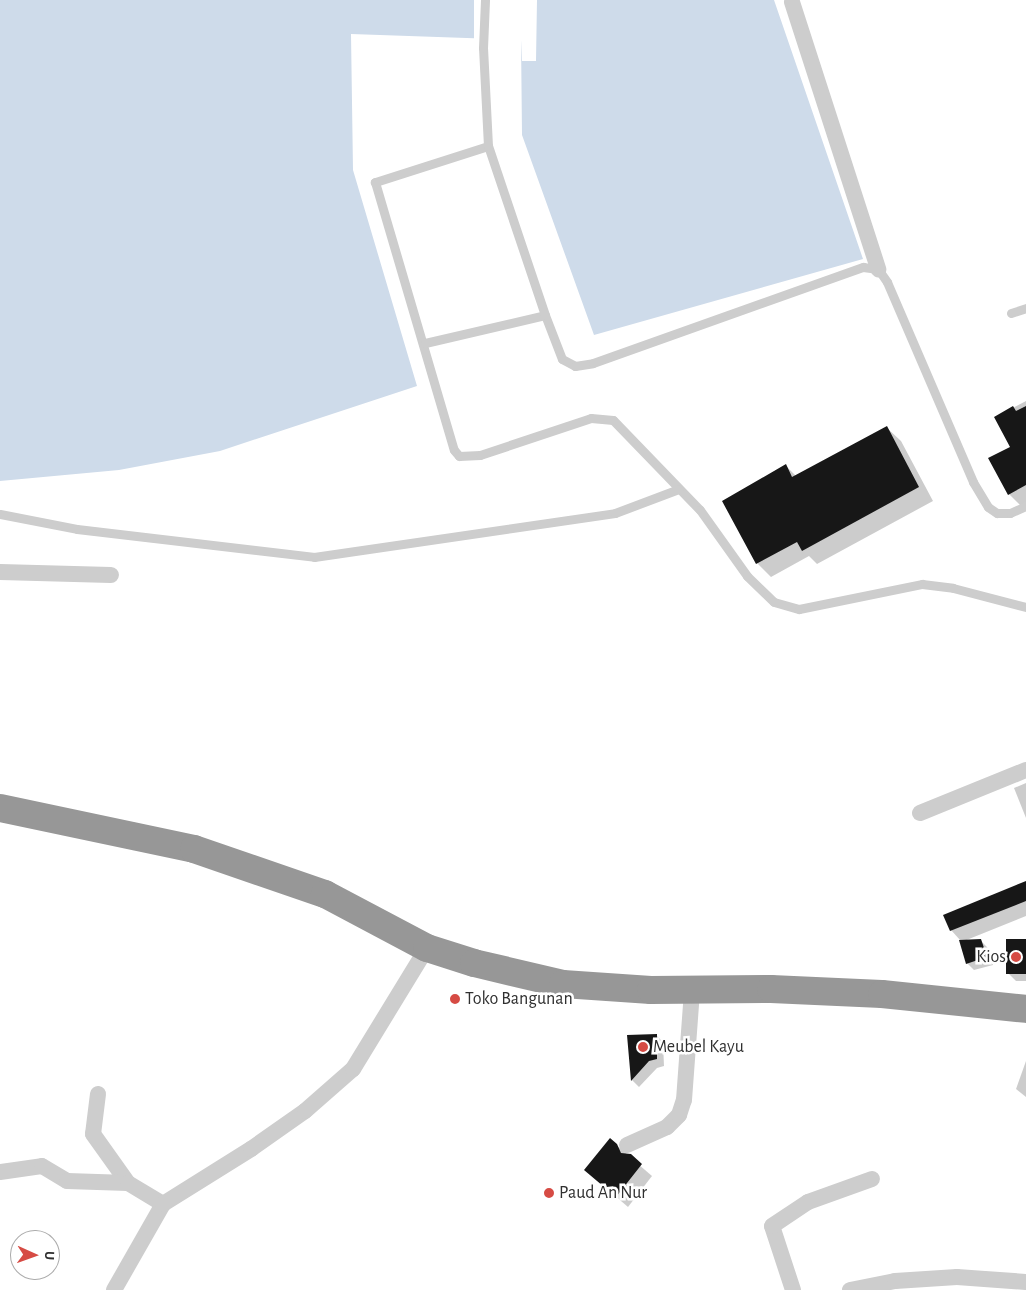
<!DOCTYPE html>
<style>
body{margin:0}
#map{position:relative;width:1026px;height:1290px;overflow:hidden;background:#fff;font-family:"Alegreya Sans",sans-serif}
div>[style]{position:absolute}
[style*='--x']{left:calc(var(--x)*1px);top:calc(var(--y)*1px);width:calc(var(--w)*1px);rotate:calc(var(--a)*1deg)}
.water>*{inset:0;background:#cedbea}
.pier>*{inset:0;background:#fff}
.shadow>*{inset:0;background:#0003}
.building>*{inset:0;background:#171717;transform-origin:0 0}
.lane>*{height:9px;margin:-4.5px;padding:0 4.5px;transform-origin:4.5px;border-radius:4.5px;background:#cdcdcd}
.street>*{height:16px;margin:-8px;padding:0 8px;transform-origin:8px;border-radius:8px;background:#cdcdcd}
.highway>*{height:28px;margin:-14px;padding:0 14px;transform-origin:14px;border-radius:14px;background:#979797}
.dots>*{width:14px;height:14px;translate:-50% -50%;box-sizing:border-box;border:2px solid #fff;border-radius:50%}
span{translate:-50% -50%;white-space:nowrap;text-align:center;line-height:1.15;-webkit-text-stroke:5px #fff;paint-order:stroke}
.poi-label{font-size:18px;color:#303030}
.right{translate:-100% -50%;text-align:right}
.left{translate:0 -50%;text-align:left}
.north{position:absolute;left:10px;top:1230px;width:50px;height:50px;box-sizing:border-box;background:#fff;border:1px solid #acacac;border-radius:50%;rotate:92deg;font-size:14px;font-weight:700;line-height:20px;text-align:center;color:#303030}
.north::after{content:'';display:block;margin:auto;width:18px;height:22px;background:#d64b44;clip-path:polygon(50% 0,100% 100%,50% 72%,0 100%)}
</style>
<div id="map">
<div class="water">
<div style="clip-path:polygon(0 0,774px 0,863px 259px,594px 335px,522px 135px,521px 40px,351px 34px,353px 170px,417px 386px,220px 451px,119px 470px,0 481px)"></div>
</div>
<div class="pier">
<div style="clip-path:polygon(474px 0,537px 0,536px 61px,522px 61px,521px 40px,474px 40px)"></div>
</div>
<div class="shadow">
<div style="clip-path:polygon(1026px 401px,1026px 508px,1024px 509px,1009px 494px,1011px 447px,995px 417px)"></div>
<div style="clip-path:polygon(887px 428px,901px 441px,933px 501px,817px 564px,809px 556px,771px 577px,757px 563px,786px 466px,796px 476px)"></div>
<div style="clip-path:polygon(1026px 783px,1026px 818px,1014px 788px)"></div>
<div style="clip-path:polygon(1026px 883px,1026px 916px,964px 941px,981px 941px,988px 948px,993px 965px,974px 970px,967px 963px,960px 940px,951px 930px)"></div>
<div style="clip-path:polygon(1026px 940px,1026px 981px,1016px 981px,1009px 974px)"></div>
<div style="clip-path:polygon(656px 1035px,663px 1042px,664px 1066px,657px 1068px,639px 1087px,632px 1080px,628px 1036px)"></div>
<div style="clip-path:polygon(1026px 1061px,1026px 1097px,1016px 1089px)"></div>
<div style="clip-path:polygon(616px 1145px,652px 1176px,628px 1207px,585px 1170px)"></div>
</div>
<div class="building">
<div style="clip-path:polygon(1013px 406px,1016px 411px,1026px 406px,1026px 485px,1008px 495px,988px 458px,1010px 447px,994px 417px)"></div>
<div style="clip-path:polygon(887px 426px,919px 487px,802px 551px,797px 542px,756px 564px,722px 501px,786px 464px,792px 477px)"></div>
<div style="clip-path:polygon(1026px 881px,1026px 901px,950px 931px,943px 915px)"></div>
<div style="clip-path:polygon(981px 939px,987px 957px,966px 964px,959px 940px)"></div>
<div style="left:1006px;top:939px;width:20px;height:35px"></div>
<div style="clip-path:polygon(657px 1034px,657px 1059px,649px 1061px,631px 1081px,627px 1035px)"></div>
<div style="clip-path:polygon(610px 1138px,617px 1144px,621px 1153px,631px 1154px,642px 1164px,616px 1197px,584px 1170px)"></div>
</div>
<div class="lane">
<div style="--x:488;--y:146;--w:119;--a:162.3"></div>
<div style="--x:375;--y:182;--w:279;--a:73.6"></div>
<div style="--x:454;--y:450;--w:8;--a:50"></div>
<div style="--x:459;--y:456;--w:21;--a:-3"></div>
<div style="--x:480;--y:455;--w:117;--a:-18.4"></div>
<div style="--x:591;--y:418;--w:22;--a:5"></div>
<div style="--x:613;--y:420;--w:125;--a:46"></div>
<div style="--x:700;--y:510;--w:81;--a:54.5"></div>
<div style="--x:747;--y:576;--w:37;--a:44"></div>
<div style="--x:774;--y:602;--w:26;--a:16"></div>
<div style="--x:799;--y:609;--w:126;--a:-11.5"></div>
<div style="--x:922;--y:584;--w:31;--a:7"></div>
<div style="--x:953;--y:588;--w:75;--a:14.6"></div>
<div style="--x:1011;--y:313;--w:16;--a:-18"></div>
<div style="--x:545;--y:315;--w:47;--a:68.9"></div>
<div style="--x:562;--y:359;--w:15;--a:28"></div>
<div style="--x:575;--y:366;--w:18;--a:-9"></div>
<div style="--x:593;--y:363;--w:287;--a:-19.6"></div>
<div style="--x:863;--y:267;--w:15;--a:8"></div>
<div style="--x:878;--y:269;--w:16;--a:55"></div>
<div style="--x:887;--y:282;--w:218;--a:66.7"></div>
<div style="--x:973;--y:482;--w:29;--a:59"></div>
<div style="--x:988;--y:507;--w:11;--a:34"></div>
<div style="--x:997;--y:513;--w:13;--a:0"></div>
<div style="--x:1010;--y:513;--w:17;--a:-24"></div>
<div style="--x:425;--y:343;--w:123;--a:-13.1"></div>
<div style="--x:545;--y:315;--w:178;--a:-108.6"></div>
<div style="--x:488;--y:146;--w:98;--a:-92.9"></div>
<div style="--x:483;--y:48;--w:48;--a:-87.6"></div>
<div style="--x:0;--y:514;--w:78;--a:11"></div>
<div style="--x:77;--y:529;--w:239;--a:6.7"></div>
<div style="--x:314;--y:557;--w:304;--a:-8.3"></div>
<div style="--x:615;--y:513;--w:68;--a:-20.6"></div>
</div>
<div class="street">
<div style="--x:792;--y:2;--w:281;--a:72.1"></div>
<div style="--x:0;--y:572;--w:111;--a:1.5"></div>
<div style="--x:920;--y:813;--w:114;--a:-22.1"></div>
<div style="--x:98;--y:1094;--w:40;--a:97.1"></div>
<div style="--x:93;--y:1134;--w:60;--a:54.5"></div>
<div style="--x:627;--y:1145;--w:44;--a:-24.2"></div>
<div style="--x:667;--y:1127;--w:17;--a:-45"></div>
<div style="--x:679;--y:1115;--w:16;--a:-72"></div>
<div style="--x:684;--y:1100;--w:110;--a:-85.8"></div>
<div style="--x:0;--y:1172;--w:42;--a:-8.1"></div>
<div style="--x:42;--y:1166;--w:29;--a:31"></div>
<div style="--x:67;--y:1181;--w:61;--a:1.9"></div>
<div style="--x:128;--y:1183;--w:41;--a:31"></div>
<div style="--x:114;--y:1290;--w:99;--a:-60.3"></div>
<div style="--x:163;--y:1204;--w:104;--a:-32"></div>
<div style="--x:251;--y:1149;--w:66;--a:-35.1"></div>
<div style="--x:305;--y:1111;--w:64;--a:-41.2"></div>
<div style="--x:353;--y:1069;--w:142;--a:-58.6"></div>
<div style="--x:793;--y:1290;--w:67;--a:-108.2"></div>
<div style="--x:772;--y:1226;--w:43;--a:-33.7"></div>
<div style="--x:808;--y:1202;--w:68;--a:-19.8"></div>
<div style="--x:850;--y:1290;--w:46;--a:-11.3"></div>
<div style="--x:895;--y:1281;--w:62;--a:-3.7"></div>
<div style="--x:957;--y:1277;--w:69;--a:4.1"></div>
</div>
<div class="highway">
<div style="--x:0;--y:808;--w:198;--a:11.9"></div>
<div style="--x:194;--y:849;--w:139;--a:19"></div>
<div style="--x:325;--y:894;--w:115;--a:27.9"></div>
<div style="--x:427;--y:948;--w:49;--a:17.7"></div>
<div style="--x:474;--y:963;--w:91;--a:13.3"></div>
<div style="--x:563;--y:984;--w:88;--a:3.9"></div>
<div style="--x:651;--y:990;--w:120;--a:-0.5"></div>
<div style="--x:771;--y:989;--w:111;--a:2.6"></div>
<div style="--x:882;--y:994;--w:145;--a:5.9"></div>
</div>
<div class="dots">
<div style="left:1016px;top:957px;background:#d64b44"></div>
<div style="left:455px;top:999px;background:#d64b44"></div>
<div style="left:643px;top:1047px;background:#d64b44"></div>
<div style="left:549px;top:1193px;background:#d64b44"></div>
</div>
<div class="poi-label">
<span class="right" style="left:1006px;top:957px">Kios</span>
<span class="left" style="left:465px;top:999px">Toko Bangunan</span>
<span class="left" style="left:653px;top:1047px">Meubel Kayu</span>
<span class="left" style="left:559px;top:1193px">Paud An Nur</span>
</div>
<div class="north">U</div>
</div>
